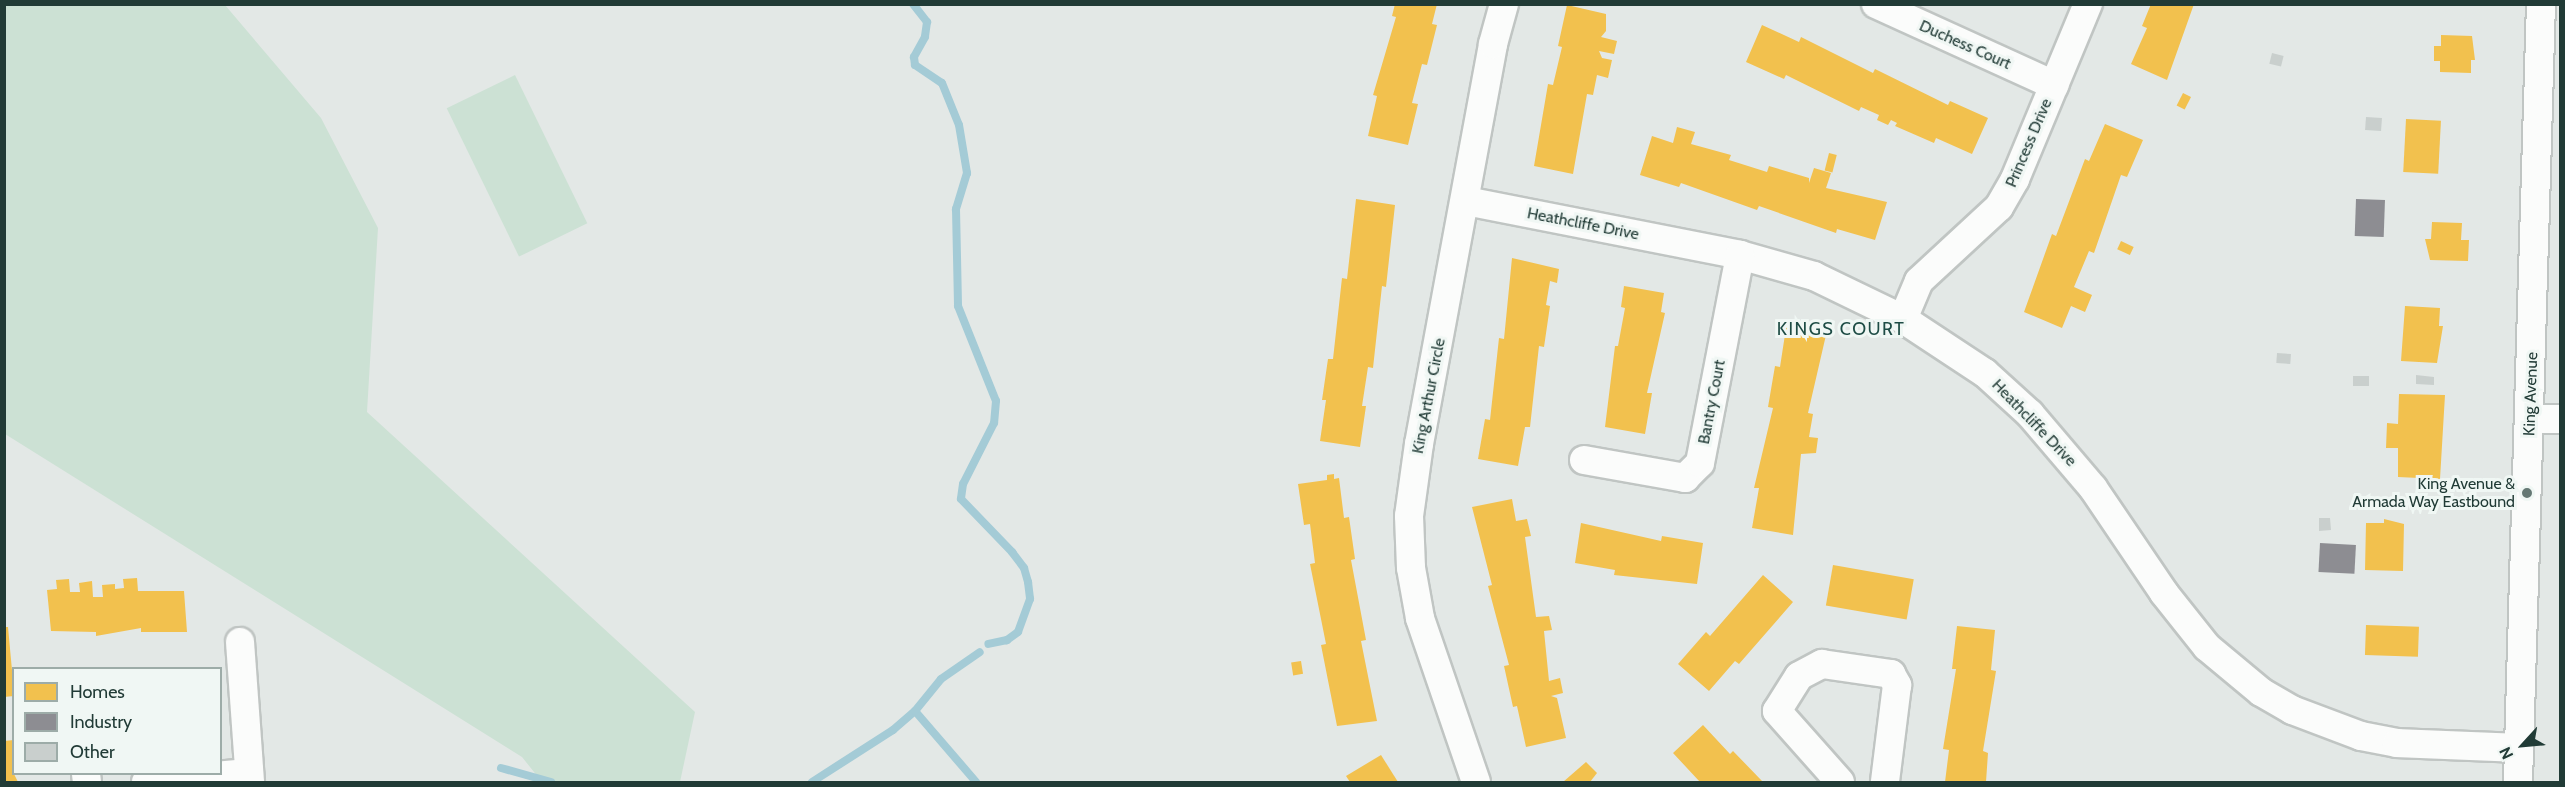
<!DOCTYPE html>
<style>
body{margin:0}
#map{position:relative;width:2565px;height:787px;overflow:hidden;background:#e3e8e6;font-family:Cabin,sans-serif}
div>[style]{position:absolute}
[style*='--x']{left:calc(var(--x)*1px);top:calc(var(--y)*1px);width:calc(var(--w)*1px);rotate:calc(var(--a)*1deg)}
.green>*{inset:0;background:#cce1d4;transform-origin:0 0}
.homes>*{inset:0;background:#f2c14e;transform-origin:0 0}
.industry>*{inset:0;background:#8d8d92;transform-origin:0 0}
.stream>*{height:8px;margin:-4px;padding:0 4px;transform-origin:4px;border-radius:4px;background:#a4cbd6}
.building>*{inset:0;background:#c9cfcd;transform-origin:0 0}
.roads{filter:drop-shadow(2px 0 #c0c5c3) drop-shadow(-2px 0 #c0c5c3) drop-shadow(0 2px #c0c5c3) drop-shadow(0 -2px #c0c5c3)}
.minor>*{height:28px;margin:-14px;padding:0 14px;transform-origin:14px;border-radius:14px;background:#fbfcfb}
.dots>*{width:16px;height:16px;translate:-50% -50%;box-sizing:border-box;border:3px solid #f0f7f4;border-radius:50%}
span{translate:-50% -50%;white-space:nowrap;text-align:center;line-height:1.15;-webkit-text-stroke:6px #f0f7f4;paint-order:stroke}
.street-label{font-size:16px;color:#213b36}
.poi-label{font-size:16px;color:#213b36}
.right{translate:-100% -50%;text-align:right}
.neighbourhood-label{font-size:18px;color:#1e4c45;letter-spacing:1.5px}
.frame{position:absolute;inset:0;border:6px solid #213b36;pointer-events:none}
.legend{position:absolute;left:12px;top:667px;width:210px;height:108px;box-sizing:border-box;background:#f0f7f4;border:2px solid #9daca8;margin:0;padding:8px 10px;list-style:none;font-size:18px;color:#213b36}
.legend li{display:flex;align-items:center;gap:12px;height:30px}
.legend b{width:30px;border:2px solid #9daca8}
.north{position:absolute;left:2493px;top:715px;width:60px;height:60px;-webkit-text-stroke:4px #f0f7f4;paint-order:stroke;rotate:244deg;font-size:16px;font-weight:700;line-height:24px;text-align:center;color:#213b36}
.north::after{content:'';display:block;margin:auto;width:21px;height:27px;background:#213b36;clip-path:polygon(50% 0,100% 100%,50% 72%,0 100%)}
</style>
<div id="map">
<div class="green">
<div style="clip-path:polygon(225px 5px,321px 118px,378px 228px,367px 412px,695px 712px,680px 782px,542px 782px,522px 757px,5px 434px,5px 5px)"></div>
<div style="left:515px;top:75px;width:165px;height:76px;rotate:64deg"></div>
</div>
<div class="homes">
<div style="clip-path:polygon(1395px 4px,1437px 4px,1432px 24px,1437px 25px,1427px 65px,1422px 64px,1412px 103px,1418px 104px,1408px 145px,1368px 136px,1377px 96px,1373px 95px,1396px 17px,1392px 16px)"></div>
<div style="clip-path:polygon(2151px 4px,2194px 4px,2167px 80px,2131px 64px,2147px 28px,2142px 26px)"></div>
<div style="clip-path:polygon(1567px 5px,1606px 14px,1606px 31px,1601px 37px,1617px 41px,1614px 54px,1599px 51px,1602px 58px,1612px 60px,1608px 78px,1597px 75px,1593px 95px,1587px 94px,1573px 174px,1534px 166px,1548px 84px,1553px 85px,1562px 47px,1558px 46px)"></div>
<div style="clip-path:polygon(1762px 25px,1799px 42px,1801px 37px,1873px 73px,1875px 69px,1948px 105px,1950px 101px,1988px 118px,1972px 154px,1936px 138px,1934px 143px,1895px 126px,1897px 123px,1891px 120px,1888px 125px,1877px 120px,1879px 115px,1861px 107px,1859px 111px,1786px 75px,1784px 79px,1746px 62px)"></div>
<div style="clip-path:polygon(2441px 35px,2472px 36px,2475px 60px,2471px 60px,2471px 73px,2440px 72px,2440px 61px,2434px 61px,2434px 46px,2441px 46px)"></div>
<div style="left:2183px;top:93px;width:9px;height:14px;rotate:27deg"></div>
<div style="left:2406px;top:119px;width:35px;height:53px;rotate:3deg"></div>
<div style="clip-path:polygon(2105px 124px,2143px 140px,2127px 177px,2121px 175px,2094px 253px,2089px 251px,2074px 287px,2092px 295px,2085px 312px,2071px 306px,2062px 328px,2024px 312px,2052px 234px,2056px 236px,2085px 159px,2089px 161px)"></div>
<div style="clip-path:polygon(1677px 127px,1695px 132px,1691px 144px,1731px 155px,1729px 160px,1767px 172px,1769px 166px,1809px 178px,1809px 183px,1814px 168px,1831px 173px,1826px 188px,1887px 202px,1875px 240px,1837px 229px,1836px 233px,1759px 206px,1757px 210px,1681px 183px,1679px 187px,1640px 175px,1652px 136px,1673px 143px)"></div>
<div style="left:1829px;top:153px;width:8px;height:18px;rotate:14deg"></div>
<div style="clip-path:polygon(1356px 199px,1395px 205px,1386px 287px,1382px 286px,1373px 368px,1368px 367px,1362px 406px,1366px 406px,1360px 447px,1320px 441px,1326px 400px,1322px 400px,1328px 359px,1333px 359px,1342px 278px,1347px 279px)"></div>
<div style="clip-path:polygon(2432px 222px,2462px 223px,2461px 240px,2469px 240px,2468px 261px,2430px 260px,2425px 239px,2431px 239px)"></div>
<div style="left:2121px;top:241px;width:14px;height:9px;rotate:25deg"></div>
<div style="clip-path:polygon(1512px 258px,1559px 269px,1557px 283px,1550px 281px,1546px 305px,1550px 306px,1544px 347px,1539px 346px,1530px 427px,1525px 427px,1518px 466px,1478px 459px,1485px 419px,1490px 420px,1499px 338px,1504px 339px)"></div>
<div style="clip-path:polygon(1624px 286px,1664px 293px,1661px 312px,1665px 313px,1647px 393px,1652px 393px,1645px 434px,1605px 427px,1615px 346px,1618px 346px,1625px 308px,1621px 307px)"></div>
<div style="clip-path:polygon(2405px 306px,2440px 308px,2439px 326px,2443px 326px,2437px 363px,2401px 361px)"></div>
<div style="clip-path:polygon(1786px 328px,1826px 335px,1808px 413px,1813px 414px,1809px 437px,1818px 438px,1816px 453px,1801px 454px,1793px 535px,1752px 528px,1759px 488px,1754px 488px,1773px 408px,1768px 407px,1775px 366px,1780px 367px)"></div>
<div style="clip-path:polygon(2399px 394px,2445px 395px,2440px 479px,2398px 477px,2398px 448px,2386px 448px,2387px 423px,2398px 424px)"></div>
<div style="clip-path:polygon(1334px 474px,1334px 479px,1339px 478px,1344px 518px,1349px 517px,1355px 559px,1351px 560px,1366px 640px,1361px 641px,1377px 721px,1337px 726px,1321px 645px,1326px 644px,1310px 564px,1315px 563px,1310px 524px,1304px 525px,1298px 484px,1327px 480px,1327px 475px)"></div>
<div style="clip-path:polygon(1512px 499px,1516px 521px,1527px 519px,1531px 536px,1525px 537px,1536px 617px,1549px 616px,1552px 630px,1544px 631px,1549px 681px,1560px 678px,1563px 693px,1551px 696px,1557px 698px,1566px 738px,1526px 747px,1517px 706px,1513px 707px,1504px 666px,1509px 665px,1488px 586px,1492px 585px,1472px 507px)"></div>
<div style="clip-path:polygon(2384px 519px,2404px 524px,2403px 571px,2365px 570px,2366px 523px,2384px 523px)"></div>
<div style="clip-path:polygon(1581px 523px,1661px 541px,1662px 536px,1703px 543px,1697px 584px,1614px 575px,1615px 570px,1575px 563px)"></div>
<div style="left:1833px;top:565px;width:82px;height:41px;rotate:10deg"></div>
<div style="clip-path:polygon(1763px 575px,1793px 602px,1739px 664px,1735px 661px,1709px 691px,1678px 664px,1706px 632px,1710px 636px)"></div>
<div style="clip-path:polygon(137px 578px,138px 591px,184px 591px,187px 632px,141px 632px,141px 628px,96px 636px,96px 632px,51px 631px,47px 590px,57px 589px,56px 580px,69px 579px,70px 592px,80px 592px,79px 583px,92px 581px,93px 597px,103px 597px,102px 585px,115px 584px,115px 589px,124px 588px,123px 579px)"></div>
<div style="left:2366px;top:625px;width:53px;height:30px;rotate:2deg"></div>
<div style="clip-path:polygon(1957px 626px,1995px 630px,1991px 670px,1996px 671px,1983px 751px,1988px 753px,1986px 782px,1945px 782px,1949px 750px,1943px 749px,1956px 669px,1952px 669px)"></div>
<div style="clip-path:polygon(4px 627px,8px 627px,14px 692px,14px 696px,4px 697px)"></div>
<div style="left:1301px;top:661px;width:13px;height:10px;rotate:81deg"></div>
<div style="clip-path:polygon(1703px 725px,1730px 754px,1733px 751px,1763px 782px,1700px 782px,1673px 753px)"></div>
<div style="clip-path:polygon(14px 740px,14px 774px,18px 782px,4px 782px,4px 741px)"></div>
<div style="clip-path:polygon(1381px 755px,1398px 782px,1350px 782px,1346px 776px)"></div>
<div style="clip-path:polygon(1586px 762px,1597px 773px,1590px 782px,1563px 782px)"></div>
</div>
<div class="industry">
<div style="left:2356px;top:199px;width:29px;height:37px;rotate:2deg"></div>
<div style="left:2320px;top:543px;width:36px;height:29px;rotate:3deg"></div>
</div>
<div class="stream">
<div style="--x:913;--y:4;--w:23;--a:52"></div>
<div style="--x:927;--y:22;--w:15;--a:98"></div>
<div style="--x:925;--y:37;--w:23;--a:119"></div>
<div style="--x:914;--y:57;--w:8;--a:83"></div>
<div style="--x:915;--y:65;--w:32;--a:34"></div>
<div style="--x:942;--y:83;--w:45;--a:68"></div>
<div style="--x:959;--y:125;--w:49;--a:80.5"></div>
<div style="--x:967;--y:173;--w:38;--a:107"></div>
<div style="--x:956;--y:209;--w:97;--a:88.8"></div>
<div style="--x:958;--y:306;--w:102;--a:68.2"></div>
<div style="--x:996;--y:401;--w:22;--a:95"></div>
<div style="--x:994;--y:423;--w:68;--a:116.9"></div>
<div style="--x:963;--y:484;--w:15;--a:98"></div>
<div style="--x:961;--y:499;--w:74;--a:46.1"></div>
<div style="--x:1012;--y:552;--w:20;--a:53"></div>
<div style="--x:1024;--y:568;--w:15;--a:74"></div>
<div style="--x:1028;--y:582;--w:17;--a:83"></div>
<div style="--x:1030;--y:599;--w:35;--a:110"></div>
<div style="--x:1018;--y:632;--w:14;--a:144"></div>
<div style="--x:1007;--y:640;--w:19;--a:168"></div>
<div style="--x:915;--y:711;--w:94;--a:49.3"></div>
<div style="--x:501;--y:768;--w:52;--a:15.6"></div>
<div style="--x:812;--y:782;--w:96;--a:-32.7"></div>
<div style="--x:893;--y:730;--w:29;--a:-41"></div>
<div style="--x:915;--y:711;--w:41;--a:-50.9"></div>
<div style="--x:941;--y:679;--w:47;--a:-34.7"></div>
</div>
<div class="building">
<div style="left:2272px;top:53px;width:12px;height:11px;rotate:14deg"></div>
<div style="left:2366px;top:117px;width:16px;height:13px;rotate:4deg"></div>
<div style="left:2277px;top:353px;width:14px;height:10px;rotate:4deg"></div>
<div style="clip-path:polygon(2416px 375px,2434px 377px,2434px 385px,2416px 384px)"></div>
<div style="left:2353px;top:376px;width:16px;height:10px"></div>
<div style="clip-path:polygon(2319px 518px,2330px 518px,2331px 530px,2319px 531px)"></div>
</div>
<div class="roads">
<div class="minor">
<div style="--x:1876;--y:4;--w:196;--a:24.5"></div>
<div style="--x:1466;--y:201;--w:279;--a:11.1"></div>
<div style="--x:1740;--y:255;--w:77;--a:15.8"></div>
<div style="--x:1814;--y:276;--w:99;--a:25.8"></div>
<div style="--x:1903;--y:319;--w:98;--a:33.4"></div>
<div style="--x:1985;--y:373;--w:61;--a:42.3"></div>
<div style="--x:2030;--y:414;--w:97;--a:49.6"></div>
<div style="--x:2093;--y:488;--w:127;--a:55.9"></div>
<div style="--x:2164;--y:593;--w:69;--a:51.5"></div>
<div style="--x:2207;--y:647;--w:70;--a:39.8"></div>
<div style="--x:2261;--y:692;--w:36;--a:30"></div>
<div style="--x:2292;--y:710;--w:74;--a:20.6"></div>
<div style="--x:2361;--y:736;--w:37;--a:11"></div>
<div style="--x:2397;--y:743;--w:122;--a:2.3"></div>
<div style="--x:1903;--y:319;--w:41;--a:-67.2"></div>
<div style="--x:1919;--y:281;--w:109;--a:-42.8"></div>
<div style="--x:1999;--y:207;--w:32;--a:-60"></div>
<div style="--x:2015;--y:179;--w:190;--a:-67.4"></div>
<div style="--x:2530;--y:419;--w:30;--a:0"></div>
<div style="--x:1584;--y:460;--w:103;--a:10.1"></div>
<div style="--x:1685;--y:478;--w:21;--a:-45"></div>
<div style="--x:1700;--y:463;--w:212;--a:-79.1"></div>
<div style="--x:240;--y:642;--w:140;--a:85.9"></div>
<div style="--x:86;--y:774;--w:8;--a:83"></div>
<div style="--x:146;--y:782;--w:103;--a:-5"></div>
<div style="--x:1476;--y:782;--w:173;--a:-108.9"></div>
<div style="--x:1420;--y:618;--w:51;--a:-100.2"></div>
<div style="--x:1411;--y:568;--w:52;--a:-92.2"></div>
<div style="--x:1409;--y:516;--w:73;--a:-82.1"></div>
<div style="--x:1419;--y:444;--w:407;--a:-79.5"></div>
<div style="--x:1493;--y:44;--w:41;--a:-74.6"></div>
<div style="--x:1840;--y:782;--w:95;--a:-131.6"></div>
<div style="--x:1777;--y:711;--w:41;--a:-57.8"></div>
<div style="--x:1799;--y:676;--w:26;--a:-28"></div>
<div style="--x:1822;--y:664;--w:70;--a:8.2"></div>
<div style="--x:1891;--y:674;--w:13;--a:61"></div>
<div style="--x:1897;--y:685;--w:98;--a:97.1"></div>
<div style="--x:2518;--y:782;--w:778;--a:-88.31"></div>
</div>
</div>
<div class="dots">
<div style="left:2527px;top:493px;background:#657874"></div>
</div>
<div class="street-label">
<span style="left:1965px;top:45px;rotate:24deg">Duchess Court</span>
<span style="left:2029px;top:143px;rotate:-67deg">Princess Drive</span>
<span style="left:1583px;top:224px;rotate:11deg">Heathcliffe Drive</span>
<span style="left:2531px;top:394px;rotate:-88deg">King Avenue</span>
<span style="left:1429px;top:396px;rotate:-79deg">King Arthur Circle</span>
<span style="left:1712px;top:402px;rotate:-79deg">Bantry Court</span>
<span style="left:2034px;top:423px;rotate:46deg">Heathcliffe Drive</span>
</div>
<div class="poi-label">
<span class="right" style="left:2515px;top:493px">King Avenue &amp;<br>Armada Way Eastbound</span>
</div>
<div class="neighbourhood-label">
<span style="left:1841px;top:329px">KINGS COURT</span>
</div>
<div class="frame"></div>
<ul class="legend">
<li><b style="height:16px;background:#f2c14e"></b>Homes</li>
<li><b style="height:16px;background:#8d8d92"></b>Industry</li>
<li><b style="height:16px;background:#c9cfcd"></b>Other</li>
</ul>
<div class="north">N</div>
</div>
